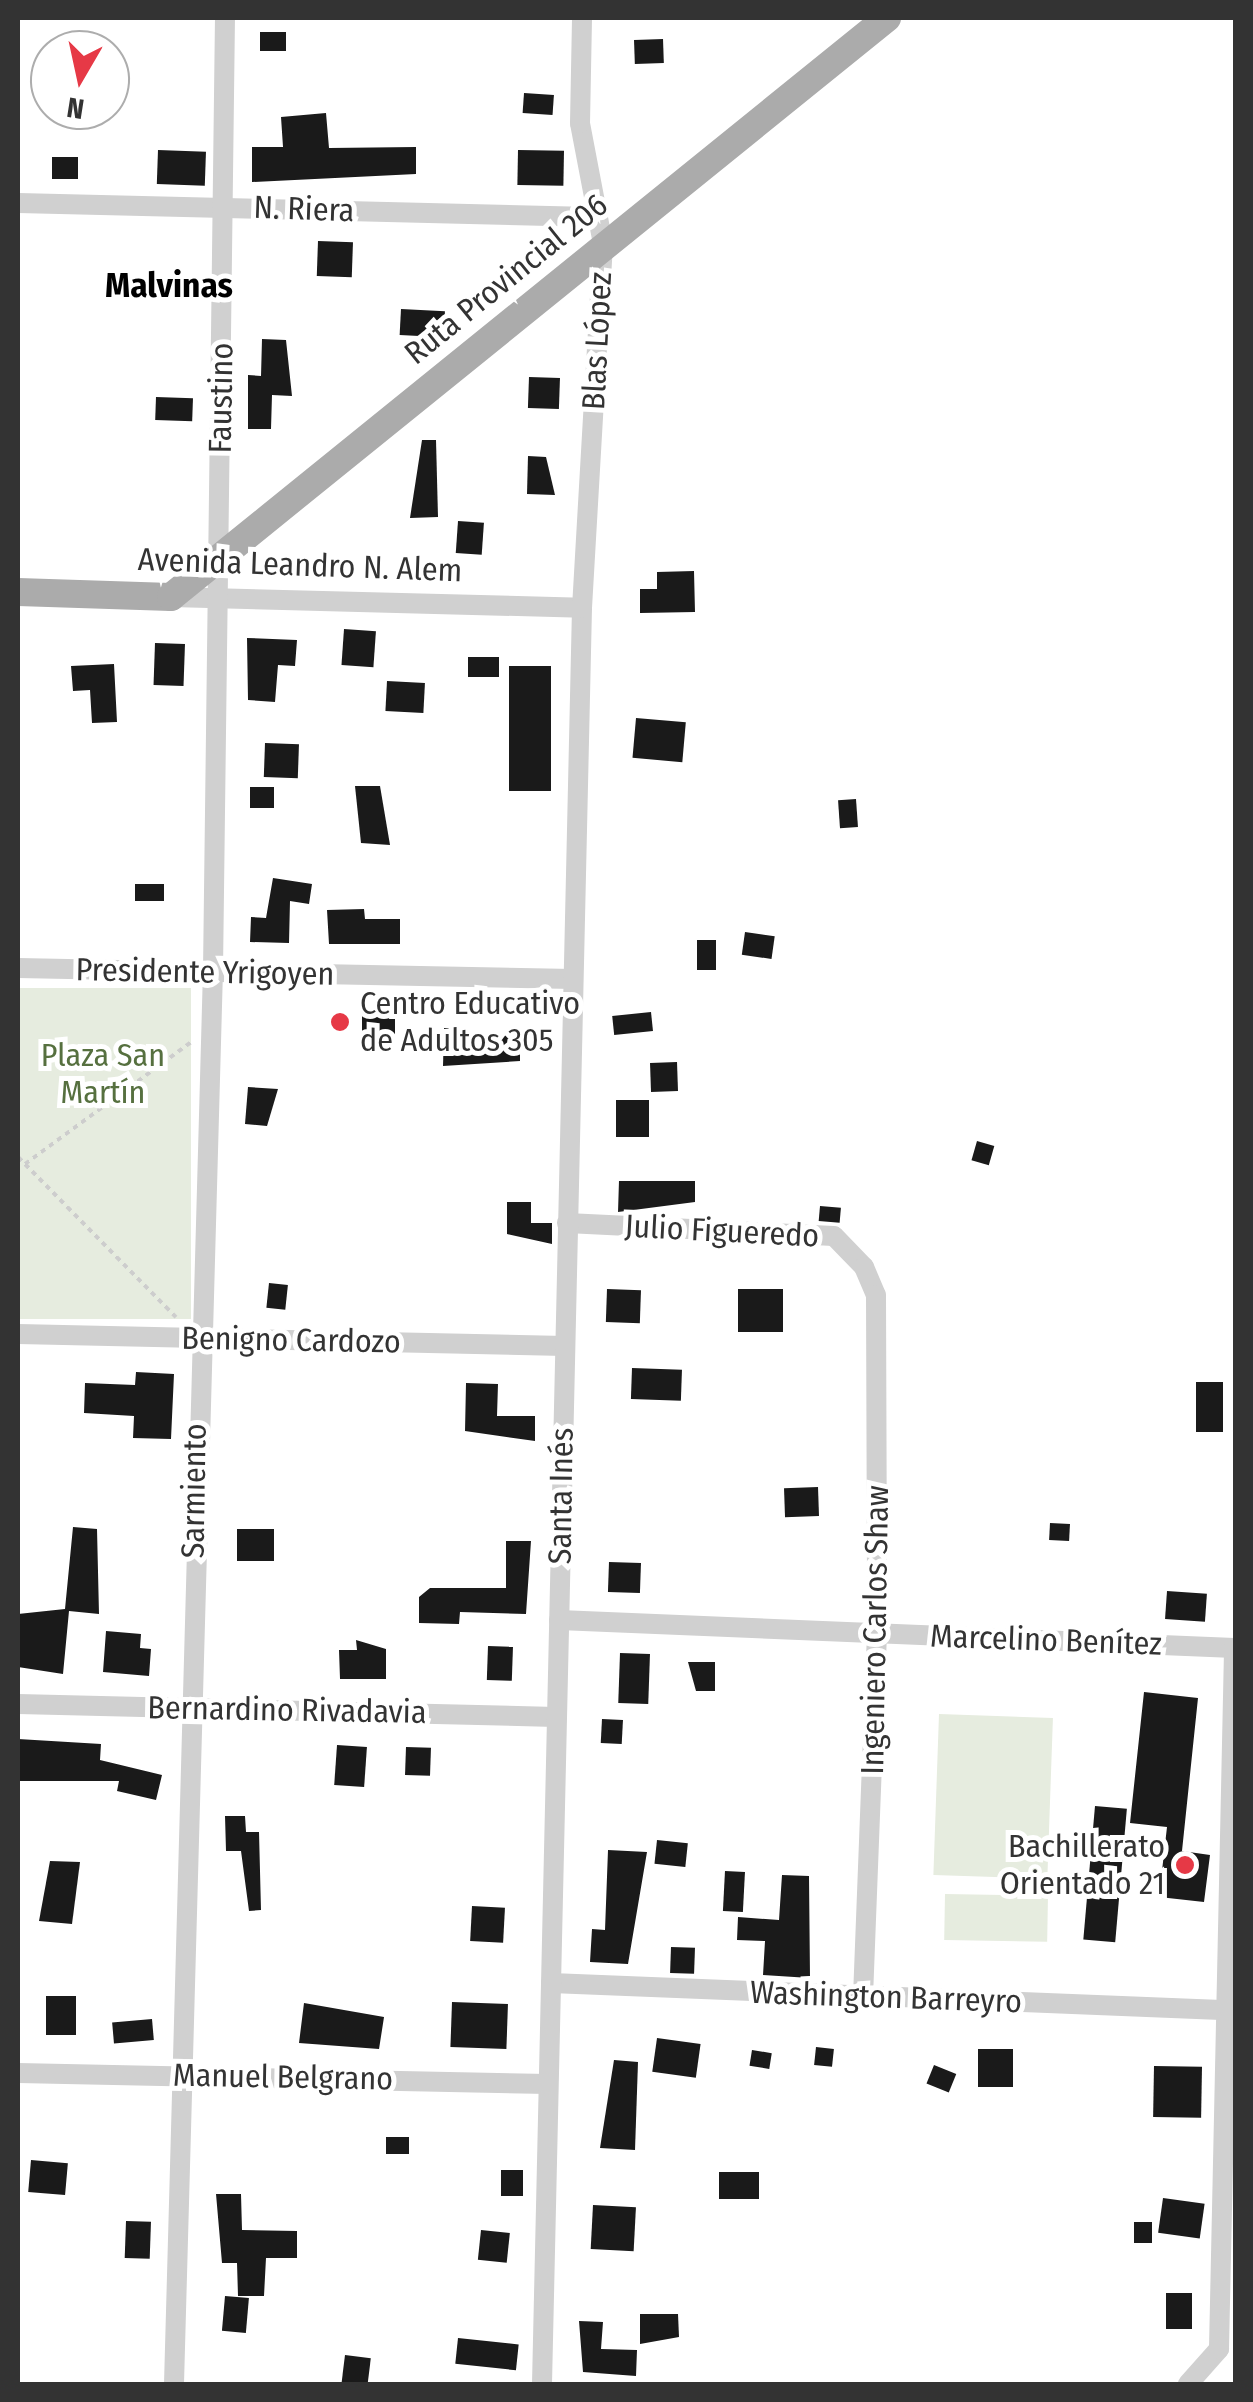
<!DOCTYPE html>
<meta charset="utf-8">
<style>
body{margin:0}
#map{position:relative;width:1253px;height:2402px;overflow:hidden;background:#fff;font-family:"Fira Sans Condensed",sans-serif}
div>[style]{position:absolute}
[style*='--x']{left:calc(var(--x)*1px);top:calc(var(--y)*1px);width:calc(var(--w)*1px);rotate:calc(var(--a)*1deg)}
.green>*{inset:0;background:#e6ecdf;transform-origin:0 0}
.building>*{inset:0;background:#1a1a1a;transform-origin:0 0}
.path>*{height:4px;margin-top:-2px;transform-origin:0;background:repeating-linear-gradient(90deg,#cdcdcd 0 5px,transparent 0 10px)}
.minor>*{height:20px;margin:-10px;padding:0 10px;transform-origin:10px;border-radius:10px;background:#d0d0d0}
.major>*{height:28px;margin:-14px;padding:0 14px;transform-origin:14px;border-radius:14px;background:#ababab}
.dots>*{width:28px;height:28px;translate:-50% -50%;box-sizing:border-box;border:5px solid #fff;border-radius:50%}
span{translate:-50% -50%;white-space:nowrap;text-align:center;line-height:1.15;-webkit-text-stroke:10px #fff;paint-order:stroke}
.street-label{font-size:32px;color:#333}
.poi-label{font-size:32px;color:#333}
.left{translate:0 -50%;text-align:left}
.right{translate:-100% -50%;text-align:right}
.park-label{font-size:32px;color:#56703f}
.neighbourhood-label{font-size:35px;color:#000;font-weight:700}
.frame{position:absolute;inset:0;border:20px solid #333;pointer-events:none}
.north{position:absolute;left:30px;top:30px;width:100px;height:100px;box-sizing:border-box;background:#fff;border:2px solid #adadad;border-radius:50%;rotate:189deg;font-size:28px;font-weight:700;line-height:40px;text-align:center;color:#333}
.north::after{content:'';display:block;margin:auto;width:35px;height:45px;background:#e63946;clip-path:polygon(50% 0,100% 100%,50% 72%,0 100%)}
</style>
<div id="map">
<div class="green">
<div style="left:18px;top:988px;width:173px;height:331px"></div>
<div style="left:939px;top:1714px;width:114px;height:161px;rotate:2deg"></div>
<div style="left:945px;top:1894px;width:103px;height:46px;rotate:1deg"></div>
</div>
<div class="building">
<div style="left:260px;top:32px;width:26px;height:19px"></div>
<div style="left:663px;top:39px;width:24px;height:29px;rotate:88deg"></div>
<div style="left:524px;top:93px;width:30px;height:20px;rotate:4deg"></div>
<div style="clip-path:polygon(326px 113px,329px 148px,416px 147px,416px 174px,252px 182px,252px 147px,283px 147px,281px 117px)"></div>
<div style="left:158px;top:150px;width:48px;height:34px;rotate:2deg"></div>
<div style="left:518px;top:150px;width:46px;height:35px;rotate:1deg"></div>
<div style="left:52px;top:157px;width:26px;height:22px"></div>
<div style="left:318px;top:241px;width:35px;height:35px;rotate:2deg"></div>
<div style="left:401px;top:309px;width:44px;height:26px;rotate:3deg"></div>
<div style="clip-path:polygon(262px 339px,286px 340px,292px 396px,272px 395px,271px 429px,248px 429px,248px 375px,261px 376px)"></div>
<div style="left:529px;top:377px;width:31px;height:31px;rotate:2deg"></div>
<div style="left:156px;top:397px;width:37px;height:23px;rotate:2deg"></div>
<div style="clip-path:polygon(422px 440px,436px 440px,438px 517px,410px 518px)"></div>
<div style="clip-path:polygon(528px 456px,546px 457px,555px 495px,527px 494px)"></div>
<div style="left:458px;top:521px;width:26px;height:32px;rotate:4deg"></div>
<div style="clip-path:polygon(694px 571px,695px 612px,640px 613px,640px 589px,657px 589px,657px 572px)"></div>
<div style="left:344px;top:629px;width:32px;height:36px;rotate:4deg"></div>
<div style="clip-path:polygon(247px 638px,297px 640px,295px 666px,278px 665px,275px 702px,248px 700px)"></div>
<div style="left:155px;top:643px;width:30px;height:42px;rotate:2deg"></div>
<div style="left:499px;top:657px;width:20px;height:31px;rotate:90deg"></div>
<div style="clip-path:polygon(114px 664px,117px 722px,92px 723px,90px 690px,73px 691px,71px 666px)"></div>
<div style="left:509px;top:666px;width:42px;height:125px"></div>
<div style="left:387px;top:681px;width:38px;height:30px;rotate:3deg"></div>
<div style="left:636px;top:718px;width:50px;height:40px;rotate:5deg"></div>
<div style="left:265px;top:743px;width:34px;height:34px;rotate:2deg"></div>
<div style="clip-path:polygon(355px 786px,380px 786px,390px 845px,361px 843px)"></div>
<div style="left:250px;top:787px;width:24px;height:21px"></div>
<div style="left:856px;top:799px;width:28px;height:18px;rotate:86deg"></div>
<div style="clip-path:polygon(273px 878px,312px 884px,309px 904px,290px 901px,289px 943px,250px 942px,251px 917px,266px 918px)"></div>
<div style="left:164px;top:884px;width:17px;height:29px;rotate:90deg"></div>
<div style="clip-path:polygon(364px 909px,365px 919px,400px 919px,400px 944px,329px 944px,327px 910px)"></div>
<div style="left:745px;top:932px;width:30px;height:23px;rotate:8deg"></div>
<div style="left:697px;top:940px;width:19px;height:30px"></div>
<div style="left:362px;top:1011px;width:33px;height:38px"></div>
<div style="left:651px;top:1012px;width:19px;height:39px;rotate:84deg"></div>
<div style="clip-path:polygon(444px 1028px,520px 1037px,520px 1061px,443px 1066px)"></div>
<div style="left:677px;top:1062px;width:29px;height:27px;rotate:88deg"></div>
<div style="clip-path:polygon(248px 1087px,278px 1089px,267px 1126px,245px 1124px)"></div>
<div style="left:616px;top:1100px;width:33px;height:37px"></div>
<div style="left:977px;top:1141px;width:18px;height:20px;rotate:16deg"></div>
<div style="clip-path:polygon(619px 1181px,695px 1181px,695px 1202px,618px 1212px)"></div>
<div style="clip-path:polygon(507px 1202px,531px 1202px,531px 1223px,552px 1223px,552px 1244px,507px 1234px)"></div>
<div style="left:820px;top:1206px;width:21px;height:15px;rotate:5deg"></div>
<div style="left:269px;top:1283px;width:19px;height:25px;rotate:6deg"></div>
<div style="left:607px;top:1289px;width:34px;height:33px;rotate:2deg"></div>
<div style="left:738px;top:1289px;width:45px;height:43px"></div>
<div style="left:632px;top:1368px;width:50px;height:31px;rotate:2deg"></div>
<div style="clip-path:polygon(136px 1372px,174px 1374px,171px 1439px,133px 1438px,134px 1416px,84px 1413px,85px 1383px,135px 1385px)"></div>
<div style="left:1196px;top:1382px;width:27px;height:50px"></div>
<div style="clip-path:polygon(466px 1383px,498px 1384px,497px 1416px,535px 1416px,535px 1441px,465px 1431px)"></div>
<div style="left:818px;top:1487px;width:29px;height:34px;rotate:88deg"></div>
<div style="left:1050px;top:1523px;width:20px;height:17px;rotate:3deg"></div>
<div style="clip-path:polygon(73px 1527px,97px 1529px,99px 1614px,69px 1611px,63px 1674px,18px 1667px,18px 1614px,65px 1609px)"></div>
<div style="left:237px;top:1529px;width:37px;height:32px"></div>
<div style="clip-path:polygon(506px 1541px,531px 1541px,526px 1614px,460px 1612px,459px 1624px,419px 1623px,419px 1597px,430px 1588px,506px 1588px)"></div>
<div style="left:609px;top:1562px;width:32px;height:30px;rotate:2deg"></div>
<div style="left:1167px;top:1591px;width:40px;height:28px;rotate:4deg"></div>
<div style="clip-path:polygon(106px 1631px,141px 1634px,140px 1648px,151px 1649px,149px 1676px,103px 1672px)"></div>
<div style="clip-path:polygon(356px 1640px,386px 1649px,386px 1679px,340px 1679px,339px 1650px,357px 1650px)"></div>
<div style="left:488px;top:1646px;width:25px;height:34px;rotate:2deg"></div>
<div style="left:620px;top:1653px;width:30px;height:50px;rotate:2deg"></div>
<div style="clip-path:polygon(688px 1662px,715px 1662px,715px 1691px,696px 1691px)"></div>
<div style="clip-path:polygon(1144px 1692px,1198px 1698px,1182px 1851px,1210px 1855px,1204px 1902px,1159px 1897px,1167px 1827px,1130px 1823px)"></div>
<div style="left:602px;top:1719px;width:21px;height:24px;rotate:3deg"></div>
<div style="clip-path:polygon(18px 1739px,101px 1744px,100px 1760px,162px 1775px,156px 1800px,117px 1791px,119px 1781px,18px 1781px)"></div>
<div style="left:337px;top:1745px;width:30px;height:40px;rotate:4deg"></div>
<div style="left:406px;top:1747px;width:25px;height:28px;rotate:2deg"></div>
<div style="left:1095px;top:1806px;width:32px;height:134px;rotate:5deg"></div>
<div style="clip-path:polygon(225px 1816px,245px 1816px,246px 1832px,259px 1832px,261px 1910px,249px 1911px,241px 1851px,226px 1851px)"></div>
<div style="left:657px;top:1840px;width:31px;height:24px;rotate:6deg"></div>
<div style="clip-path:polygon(608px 1850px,647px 1852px,628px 1964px,590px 1962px,592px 1929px,605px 1930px)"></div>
<div style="clip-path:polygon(50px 1861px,80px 1862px,72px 1924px,39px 1921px)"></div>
<div style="left:725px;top:1871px;width:20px;height:40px;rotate:3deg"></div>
<div style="clip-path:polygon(782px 1875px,809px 1876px,810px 1978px,763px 1975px,765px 1941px,737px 1940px,738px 1917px,779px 1920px)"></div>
<div style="left:472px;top:1906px;width:33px;height:35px;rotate:3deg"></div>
<div style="left:671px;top:1947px;width:24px;height:26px;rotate:2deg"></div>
<div style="left:46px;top:1996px;width:30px;height:39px"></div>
<div style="left:452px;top:2002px;width:56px;height:45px;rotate:2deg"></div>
<div style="clip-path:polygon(304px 2003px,384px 2017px,379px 2049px,299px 2043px)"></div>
<div style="left:152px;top:2019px;width:21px;height:40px;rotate:85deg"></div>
<div style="left:657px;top:2038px;width:44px;height:34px;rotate:8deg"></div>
<div style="left:816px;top:2047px;width:18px;height:18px;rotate:6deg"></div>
<div style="left:978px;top:2049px;width:35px;height:38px"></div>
<div style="left:752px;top:2050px;width:20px;height:16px;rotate:9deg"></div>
<div style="clip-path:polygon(614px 2060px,638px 2062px,635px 2150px,600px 2148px)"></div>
<div style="left:934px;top:2065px;width:24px;height:20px;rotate:22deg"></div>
<div style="left:1154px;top:2066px;width:48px;height:51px;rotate:1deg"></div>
<div style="left:386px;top:2137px;width:23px;height:17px"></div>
<div style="left:31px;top:2160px;width:37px;height:32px;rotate:5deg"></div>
<div style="left:501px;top:2170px;width:22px;height:26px"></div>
<div style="left:719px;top:2172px;width:40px;height:27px"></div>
<div style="clip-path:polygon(216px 2194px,241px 2194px,242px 2230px,297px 2231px,297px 2258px,266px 2258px,264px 2296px,238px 2296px,237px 2263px,222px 2263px)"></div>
<div style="left:1163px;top:2198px;width:42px;height:35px;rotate:8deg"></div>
<div style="left:593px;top:2205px;width:43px;height:44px;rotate:3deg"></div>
<div style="left:126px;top:2221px;width:25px;height:37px;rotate:2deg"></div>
<div style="left:1134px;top:2222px;width:18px;height:21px"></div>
<div style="left:481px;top:2230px;width:29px;height:30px;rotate:6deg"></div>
<div style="left:1166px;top:2293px;width:26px;height:36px"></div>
<div style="left:225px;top:2296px;width:24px;height:35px;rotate:5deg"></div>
<div style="clip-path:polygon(640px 2314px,678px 2314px,679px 2337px,640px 2344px)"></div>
<div style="clip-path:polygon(579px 2321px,603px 2322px,601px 2349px,637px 2350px,636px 2376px,583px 2372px)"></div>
<div style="left:458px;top:2338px;width:61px;height:26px;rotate:6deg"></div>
<div style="left:345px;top:2355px;width:26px;height:29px;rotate:7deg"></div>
</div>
<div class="path">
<div style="--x:18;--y:1157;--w:225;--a:45.4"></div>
<div style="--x:25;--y:1164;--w:206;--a:-36.3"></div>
</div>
<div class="minor">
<div style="--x:18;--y:203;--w:573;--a:1.4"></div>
<div style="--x:171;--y:597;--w:411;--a:1.5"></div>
<div style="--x:18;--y:968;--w:555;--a:1.14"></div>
<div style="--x:567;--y:1223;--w:267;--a:2.8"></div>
<div style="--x:834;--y:1236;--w:43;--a:45.9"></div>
<div style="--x:864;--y:1267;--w:30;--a:67"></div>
<div style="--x:876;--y:1295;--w:338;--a:89.8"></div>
<div style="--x:877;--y:1633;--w:363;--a:92.2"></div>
<div style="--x:18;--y:1334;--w:547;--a:1.26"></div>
<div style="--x:559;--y:1620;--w:676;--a:2.38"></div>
<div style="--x:18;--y:1704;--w:538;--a:1.38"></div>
<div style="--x:551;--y:1983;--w:671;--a:2.31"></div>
<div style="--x:18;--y:2073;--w:530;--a:1.19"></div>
<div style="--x:174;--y:2384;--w:1414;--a:-88.42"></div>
<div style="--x:213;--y:971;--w:953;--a:-89.28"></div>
<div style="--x:542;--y:2384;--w:1776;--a:-88.71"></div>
<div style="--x:582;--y:608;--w:365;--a:-86.7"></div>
<div style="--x:603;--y:244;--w:123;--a:-100.8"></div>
<div style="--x:580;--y:123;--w:105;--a:-88.9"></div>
<div style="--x:1188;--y:2384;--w:47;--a:-48.5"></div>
<div style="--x:1219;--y:2349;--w:701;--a:-88.77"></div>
</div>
<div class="major">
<div style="--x:18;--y:592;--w:153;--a:1.9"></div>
<div style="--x:171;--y:597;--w:921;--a:-38.96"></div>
</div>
<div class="dots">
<div style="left:340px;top:1022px;background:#e63946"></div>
<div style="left:1185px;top:1865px;background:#e63946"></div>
</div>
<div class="street-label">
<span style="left:304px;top:209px;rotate:2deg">N. Riera</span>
<span style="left:506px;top:279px;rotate:-39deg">Ruta Provincial 206</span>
<span style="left:597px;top:341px;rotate:-87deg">Blas López</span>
<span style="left:221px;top:398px;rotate:-89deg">Faustino</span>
<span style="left:300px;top:565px;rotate:2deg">Avenida Leandro N. Alem</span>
<span style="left:205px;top:972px;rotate:1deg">Presidente Yrigoyen</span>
<span style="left:722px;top:1231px;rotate:3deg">Julio Figueredo</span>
<span style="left:291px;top:1340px;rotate:1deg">Benigno Cardozo</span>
<span style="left:194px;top:1491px;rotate:-89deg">Sarmiento</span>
<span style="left:561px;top:1496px;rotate:-89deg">Santa Inés</span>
<span style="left:875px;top:1630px;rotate:-89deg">Ingeniero Carlos Shaw</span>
<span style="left:1046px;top:1640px;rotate:2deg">Marcelino Benítez</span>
<span style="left:287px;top:1710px;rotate:1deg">Bernardino Rivadavia</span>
<span style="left:886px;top:1997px;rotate:2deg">Washington Barreyro</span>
<span style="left:283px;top:2077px;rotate:1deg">Manuel Belgrano</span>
</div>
<div class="poi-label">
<span class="left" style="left:360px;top:1022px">Centro Educativo<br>de Adultos 305</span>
<span class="right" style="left:1165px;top:1865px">Bachillerato<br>Orientado 21</span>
</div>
<div class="park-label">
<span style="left:103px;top:1074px">Plaza San<br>Martín</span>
</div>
<div class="neighbourhood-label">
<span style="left:169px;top:285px">Malvinas</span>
</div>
<div class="frame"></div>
<div class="north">N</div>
</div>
